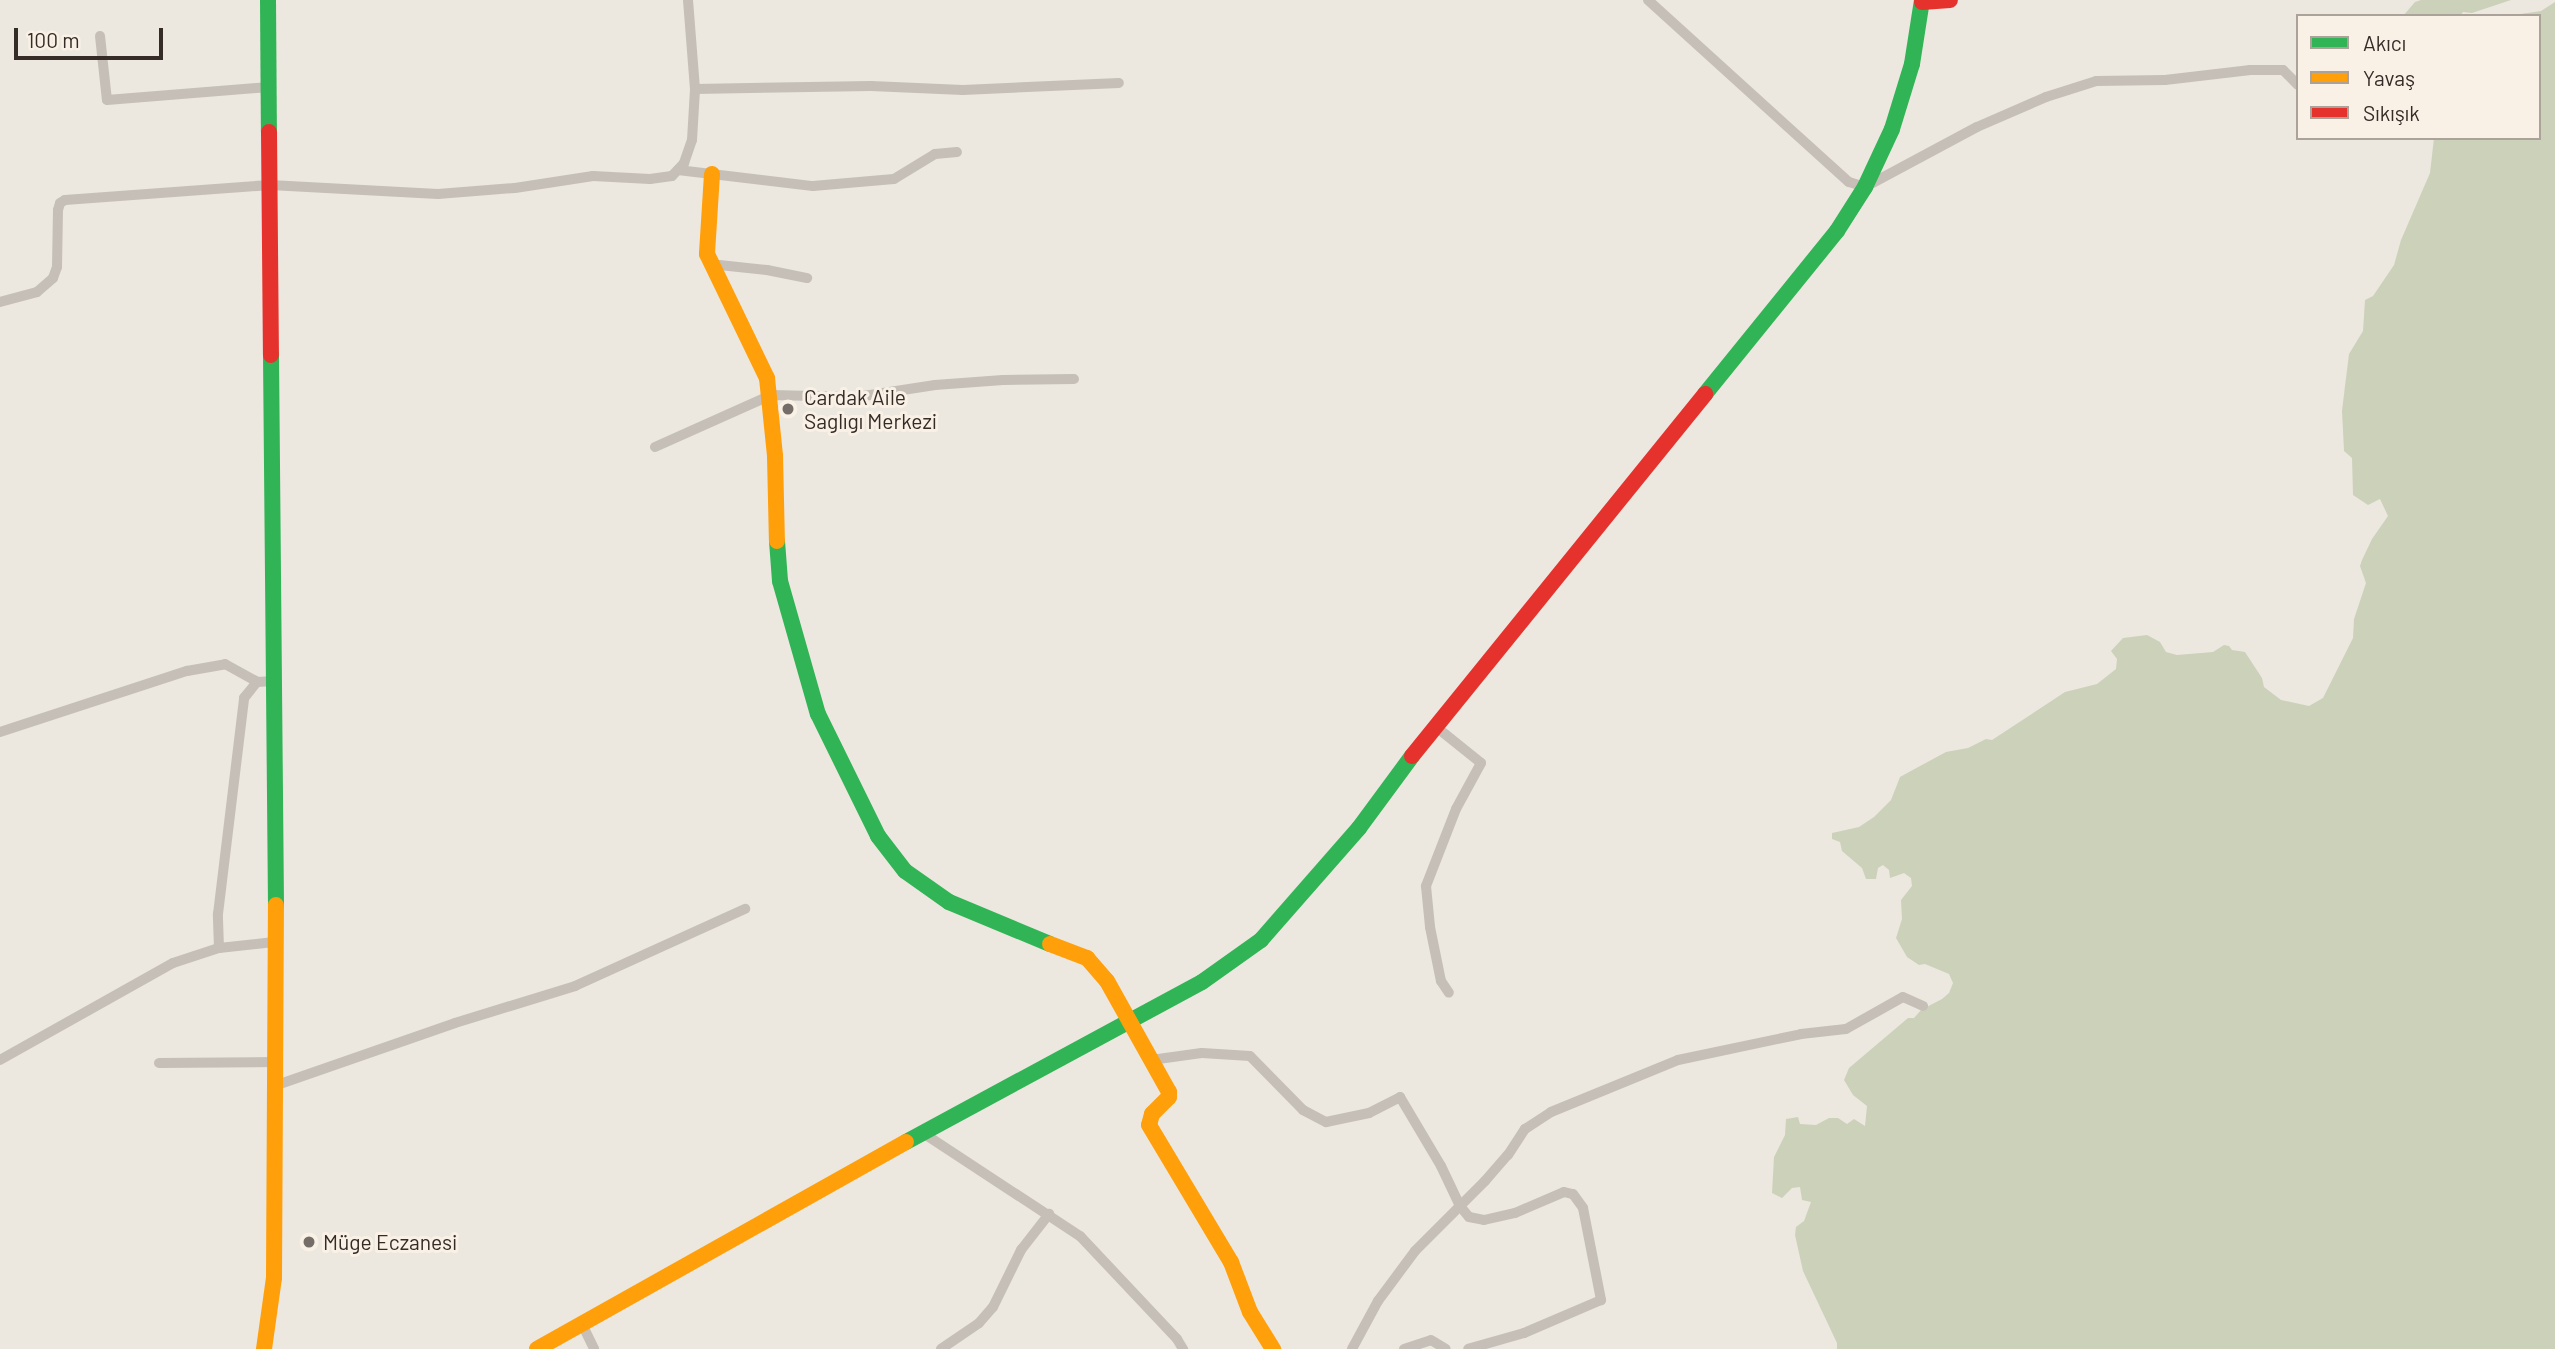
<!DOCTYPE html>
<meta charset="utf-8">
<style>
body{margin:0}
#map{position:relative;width:2555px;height:1349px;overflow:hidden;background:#ece7df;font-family:Barlow,sans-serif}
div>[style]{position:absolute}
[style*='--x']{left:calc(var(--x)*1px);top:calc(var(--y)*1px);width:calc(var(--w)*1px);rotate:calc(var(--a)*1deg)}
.green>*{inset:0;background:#ccd2b9}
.street>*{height:10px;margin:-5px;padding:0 5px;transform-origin:5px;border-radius:5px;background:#c5bfb8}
.fast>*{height:16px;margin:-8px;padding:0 8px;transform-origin:8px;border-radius:8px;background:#30b455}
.slow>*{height:16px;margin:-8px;padding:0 8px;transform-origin:8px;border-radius:8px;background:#ff9f0a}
.jam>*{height:16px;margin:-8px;padding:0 8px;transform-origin:8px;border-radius:8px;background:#e5322d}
.dots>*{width:19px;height:19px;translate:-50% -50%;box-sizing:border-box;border:4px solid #f9f1e6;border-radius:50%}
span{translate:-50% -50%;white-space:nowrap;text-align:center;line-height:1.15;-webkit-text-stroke:6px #f9f1e6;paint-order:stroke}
.poi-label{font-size:21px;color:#352c27}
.left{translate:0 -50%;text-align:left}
.legend{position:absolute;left:2296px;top:14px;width:245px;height:126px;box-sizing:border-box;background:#f9f1e6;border:2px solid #aba29a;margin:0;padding:9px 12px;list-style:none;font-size:21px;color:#352c27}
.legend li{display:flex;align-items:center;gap:14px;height:35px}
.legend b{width:35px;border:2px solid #aba29a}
.scale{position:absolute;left:14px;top:28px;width:149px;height:32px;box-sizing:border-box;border:4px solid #352c27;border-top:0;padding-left:9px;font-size:21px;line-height:24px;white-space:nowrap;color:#352c27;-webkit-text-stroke:5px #f9f1e6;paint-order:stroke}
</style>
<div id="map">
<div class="green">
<div style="clip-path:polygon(2421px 0,2511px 0,2472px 13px,2463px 12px,2460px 16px,2403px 16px,2415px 2px)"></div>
<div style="clip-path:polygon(2555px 2px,2555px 1349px,1837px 1349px,1837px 1343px,1803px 1271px,1795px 1235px,1796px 1227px,1804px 1221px,1811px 1202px,1802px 1200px,1800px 1187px,1792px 1188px,1782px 1198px,1772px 1193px,1774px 1157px,1785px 1135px,1786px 1119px,1798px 1117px,1800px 1124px,1816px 1125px,1829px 1118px,1838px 1118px,1847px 1124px,1854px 1119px,1865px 1126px,1867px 1106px,1853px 1095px,1844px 1080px,1849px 1068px,1908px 1018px,1914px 1018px,1921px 1010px,1942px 999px,1949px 993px,1953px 983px,1949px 974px,1925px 964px,1919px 965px,1907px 957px,1896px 938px,1902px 919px,1901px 900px,1912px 886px,1911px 878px,1904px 873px,1890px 878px,1889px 870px,1883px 865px,1878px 868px,1876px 879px,1866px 879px,1862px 868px,1842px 851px,1840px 842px,1832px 839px,1832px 833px,1859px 827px,1874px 817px,1891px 800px,1900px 777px,1909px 772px,1946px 752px,1968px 748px,1986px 739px,1992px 740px,2065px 692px,2097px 684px,2116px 669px,2117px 659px,2111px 651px,2123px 638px,2147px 635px,2160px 642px,2166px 652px,2177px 655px,2213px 652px,2224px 645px,2229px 646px,2232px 650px,2245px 652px,2262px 678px,2264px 687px,2281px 700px,2309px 706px,2323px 698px,2353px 638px,2354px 619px,2366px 583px,2360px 566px,2362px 560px,2372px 539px,2388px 516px,2380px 499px,2368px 505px,2353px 495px,2352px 458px,2344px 451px,2342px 411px,2345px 386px,2349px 354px,2363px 331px,2365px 300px,2373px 296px,2394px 265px,2401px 240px,2430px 173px,2434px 138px,2539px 138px,2539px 16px,2507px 16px,2541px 11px)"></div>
</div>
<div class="street">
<div style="--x:1648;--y:0;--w:271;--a:42.2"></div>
<div style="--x:1849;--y:182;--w:17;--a:17"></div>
<div style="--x:1865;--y:187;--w:127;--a:-28.2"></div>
<div style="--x:1977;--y:127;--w:75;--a:-23.5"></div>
<div style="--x:2046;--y:97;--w:52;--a:-17.7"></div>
<div style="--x:2096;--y:81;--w:69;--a:-0.8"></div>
<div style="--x:2165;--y:80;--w:86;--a:-6.7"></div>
<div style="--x:2250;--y:70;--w:33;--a:0"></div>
<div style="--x:2283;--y:70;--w:21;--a:45"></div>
<div style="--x:100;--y:36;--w:64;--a:83.8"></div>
<div style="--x:107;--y:100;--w:162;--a:-4.6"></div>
<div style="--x:695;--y:89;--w:176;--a:-1"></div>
<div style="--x:871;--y:86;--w:92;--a:2.5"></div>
<div style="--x:963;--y:90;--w:156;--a:-2.6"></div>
<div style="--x:678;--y:170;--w:136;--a:6.8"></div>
<div style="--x:813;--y:186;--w:81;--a:-4.9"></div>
<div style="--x:894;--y:179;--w:48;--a:-31.4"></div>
<div style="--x:935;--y:154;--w:22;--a:-5"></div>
<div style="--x:710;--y:264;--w:57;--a:6"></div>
<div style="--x:767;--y:270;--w:41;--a:11.3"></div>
<div style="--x:0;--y:302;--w:38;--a:-15"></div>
<div style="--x:37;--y:292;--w:21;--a:-41"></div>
<div style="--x:53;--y:278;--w:12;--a:-70"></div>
<div style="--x:57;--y:267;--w:57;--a:-89"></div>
<div style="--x:58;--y:210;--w:7;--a:-74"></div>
<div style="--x:60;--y:203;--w:6;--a:-31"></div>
<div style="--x:65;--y:200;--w:206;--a:-4.2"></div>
<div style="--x:270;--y:185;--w:168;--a:3.1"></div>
<div style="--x:438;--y:194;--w:77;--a:-4.5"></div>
<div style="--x:515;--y:188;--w:79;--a:-8.7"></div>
<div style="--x:593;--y:176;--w:57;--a:3"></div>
<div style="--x:650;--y:179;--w:22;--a:-8"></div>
<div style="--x:672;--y:176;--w:18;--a:-47"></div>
<div style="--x:684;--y:163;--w:24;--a:-71"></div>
<div style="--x:692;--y:140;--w:51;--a:-86.6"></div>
<div style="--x:695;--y:89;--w:89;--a:-94.5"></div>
<div style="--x:655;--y:447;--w:127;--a:-24.1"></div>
<div style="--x:771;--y:395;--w:86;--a:1.3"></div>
<div style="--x:857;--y:397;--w:79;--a:-8.7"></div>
<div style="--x:935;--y:385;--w:68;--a:-4.2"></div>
<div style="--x:1003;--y:380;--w:71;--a:-0.8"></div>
<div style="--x:1435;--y:726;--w:59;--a:38.8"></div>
<div style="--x:1481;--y:763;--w:52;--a:118.5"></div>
<div style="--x:1456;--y:809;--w:83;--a:111.3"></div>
<div style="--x:1426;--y:886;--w:41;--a:84.4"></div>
<div style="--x:1430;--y:927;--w:55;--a:78.5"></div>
<div style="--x:1441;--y:981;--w:14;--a:56"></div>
<div style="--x:0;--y:732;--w:197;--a:-18.1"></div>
<div style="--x:187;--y:671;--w:39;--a:-10"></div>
<div style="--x:225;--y:664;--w:37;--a:29"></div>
<div style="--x:219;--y:948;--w:55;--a:-6.2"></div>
<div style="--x:0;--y:1060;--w:198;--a:-29.3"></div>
<div style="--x:173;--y:963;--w:48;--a:-18.1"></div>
<div style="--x:219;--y:948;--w:34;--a:-92"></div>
<div style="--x:218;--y:914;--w:218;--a:-83.1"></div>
<div style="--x:244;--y:698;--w:21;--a:-51"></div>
<div style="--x:257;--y:682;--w:17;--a:-3"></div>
<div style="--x:1151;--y:1060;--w:51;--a:-7.8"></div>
<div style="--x:1202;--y:1053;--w:48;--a:3.6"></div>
<div style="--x:1250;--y:1056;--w:76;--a:45.5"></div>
<div style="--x:1303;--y:1110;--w:26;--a:28"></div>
<div style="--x:1326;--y:1122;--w:44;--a:-11.8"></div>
<div style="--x:1369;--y:1113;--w:35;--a:-27"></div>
<div style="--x:1400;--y:1097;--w:80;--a:59.3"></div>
<div style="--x:1441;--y:1166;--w:44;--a:64.6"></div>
<div style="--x:1460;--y:1206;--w:14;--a:51"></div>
<div style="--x:1469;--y:1217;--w:15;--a:11"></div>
<div style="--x:1484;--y:1220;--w:32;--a:-13"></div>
<div style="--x:1515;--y:1213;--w:53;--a:-23.2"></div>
<div style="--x:1564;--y:1192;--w:9;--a:13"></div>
<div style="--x:1573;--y:1194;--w:17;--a:54"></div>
<div style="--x:1583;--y:1208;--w:94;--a:78.9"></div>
<div style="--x:1601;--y:1300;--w:84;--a:156.8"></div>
<div style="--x:1524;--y:1333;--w:58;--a:164.1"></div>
<div style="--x:159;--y:1063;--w:118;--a:-0.5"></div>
<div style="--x:277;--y:1085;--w:188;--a:-19.2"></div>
<div style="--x:455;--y:1023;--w:126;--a:-17.1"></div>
<div style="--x:575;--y:986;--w:187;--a:-24.4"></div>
<div style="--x:923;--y:1133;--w:188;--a:33.3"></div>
<div style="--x:1080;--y:1236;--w:141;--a:46.7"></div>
<div style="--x:1177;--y:1339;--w:12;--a:59"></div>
<div style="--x:581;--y:1322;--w:30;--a:64"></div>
<div style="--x:941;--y:1349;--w:46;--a:-34.4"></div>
<div style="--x:979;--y:1323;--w:21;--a:-49"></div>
<div style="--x:993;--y:1307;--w:64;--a:-63.8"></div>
<div style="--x:1021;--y:1250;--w:46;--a:-52.1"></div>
<div style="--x:1352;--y:1349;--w:55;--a:-61.6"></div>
<div style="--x:1378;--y:1301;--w:62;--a:-53.5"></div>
<div style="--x:1415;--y:1251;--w:99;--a:-45"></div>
<div style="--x:1485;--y:1181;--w:35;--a:-49"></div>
<div style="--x:1508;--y:1155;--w:31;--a:-57"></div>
<div style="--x:1525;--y:1129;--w:31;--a:-33"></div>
<div style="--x:1551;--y:1112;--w:137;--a:-22.3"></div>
<div style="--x:1678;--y:1060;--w:126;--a:-11.9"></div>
<div style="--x:1801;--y:1034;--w:45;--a:-6.3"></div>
<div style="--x:1846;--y:1029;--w:65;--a:-29.3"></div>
<div style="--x:1903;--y:997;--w:22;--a:24"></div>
<div style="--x:1404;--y:1349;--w:28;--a:-18"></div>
<div style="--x:1431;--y:1340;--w:17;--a:31"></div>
</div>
<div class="fast">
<div style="--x:268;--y:0;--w:132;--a:89.6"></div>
<div style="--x:271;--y:355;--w:550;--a:89.48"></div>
<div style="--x:1705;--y:394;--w:210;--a:-51"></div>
<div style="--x:1837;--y:231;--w:52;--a:-57.5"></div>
<div style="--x:1865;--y:187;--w:64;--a:-65"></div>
<div style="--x:1892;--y:129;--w:68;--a:-72.9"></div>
<div style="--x:1912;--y:64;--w:65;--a:-81.1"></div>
<div style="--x:777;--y:541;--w:40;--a:85.7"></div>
<div style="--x:780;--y:581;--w:138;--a:74.1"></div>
<div style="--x:818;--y:714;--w:136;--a:63.8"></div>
<div style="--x:878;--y:836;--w:44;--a:52.4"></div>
<div style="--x:905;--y:871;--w:54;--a:35.2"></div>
<div style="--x:949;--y:902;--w:109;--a:22.6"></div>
<div style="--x:906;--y:1142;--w:336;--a:-28.4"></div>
<div style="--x:1202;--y:982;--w:72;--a:-35.4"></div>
<div style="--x:1261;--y:940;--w:149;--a:-48.8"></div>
<div style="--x:1359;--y:828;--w:89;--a:-53.6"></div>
</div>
<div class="slow">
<div style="--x:712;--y:174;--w:80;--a:93.6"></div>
<div style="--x:707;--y:254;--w:138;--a:64.2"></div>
<div style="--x:767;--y:378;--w:78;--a:84.1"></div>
<div style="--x:775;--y:456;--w:85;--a:88.7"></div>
<div style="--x:1050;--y:944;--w:40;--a:21"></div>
<div style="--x:1087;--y:958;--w:30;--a:49"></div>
<div style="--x:1107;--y:981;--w:127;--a:60.8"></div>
<div style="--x:1169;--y:1092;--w:5;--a:90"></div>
<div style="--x:1169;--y:1097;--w:24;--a:135"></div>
<div style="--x:1152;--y:1114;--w:11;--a:105"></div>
<div style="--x:1149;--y:1125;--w:160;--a:59.1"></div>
<div style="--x:1231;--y:1262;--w:53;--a:69.2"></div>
<div style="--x:1250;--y:1312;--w:44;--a:58.1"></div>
<div style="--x:264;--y:1349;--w:72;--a:-82"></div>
<div style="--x:274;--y:1278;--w:373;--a:-89.7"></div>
<div style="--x:537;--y:1349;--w:423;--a:-29.3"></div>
</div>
<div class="jam">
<div style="--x:1922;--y:2;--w:28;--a:-4"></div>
<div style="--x:269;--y:132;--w:223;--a:89.5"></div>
<div style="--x:1412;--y:756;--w:466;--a:-51"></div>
</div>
<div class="dots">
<div style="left:788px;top:409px;background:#756d67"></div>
<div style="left:309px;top:1242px;background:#756d67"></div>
</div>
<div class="poi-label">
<span class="left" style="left:804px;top:409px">Cardak Aile<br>Saglıgı Merkezi</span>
<span class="left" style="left:323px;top:1242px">Müge Eczanesi</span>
</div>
<ul class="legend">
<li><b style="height:9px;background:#30b455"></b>Akıcı</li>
<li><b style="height:9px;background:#ff9f0a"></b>Yavaş</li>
<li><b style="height:9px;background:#e5322d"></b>Sıkışık</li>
</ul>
<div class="scale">100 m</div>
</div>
